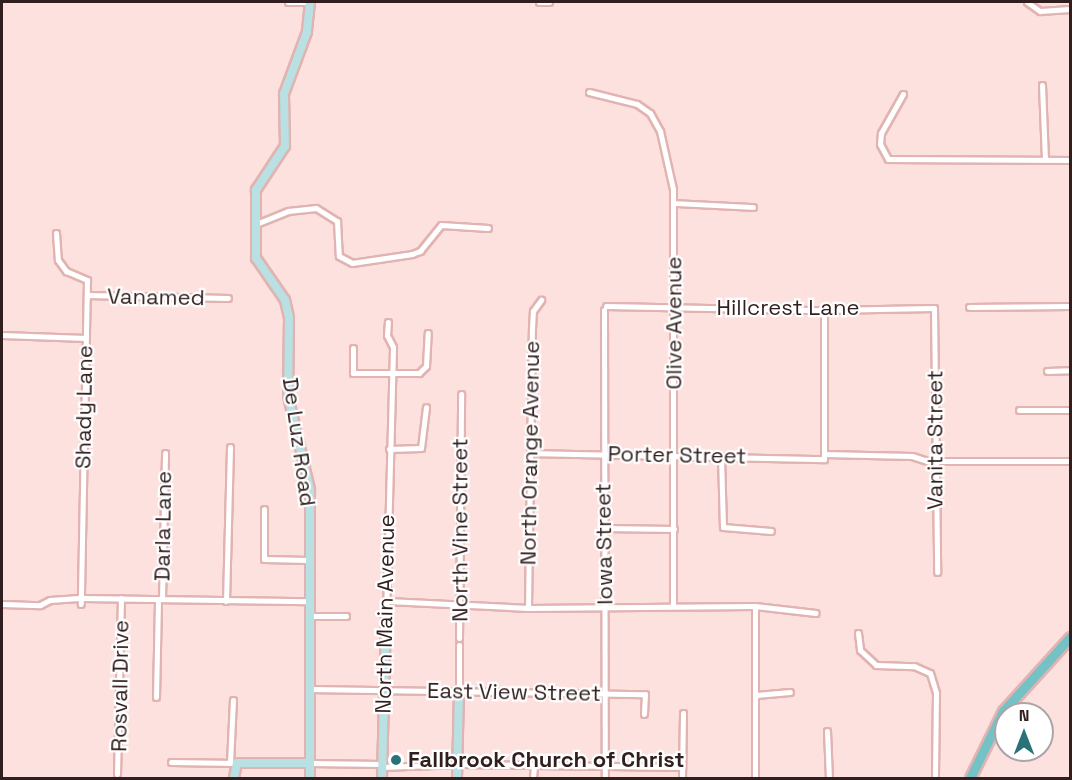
<!DOCTYPE html>
<style>
body{margin:0}
#map{position:relative;width:1072px;height:780px;overflow:hidden;background:#fde1df;font-family:"Space Grotesk",sans-serif}
div>[style]{position:absolute}
[style*='--x']{left:calc(var(--x)*1px);top:calc(var(--y)*1px);width:calc(var(--w)*1px);rotate:calc(var(--a)*1deg)}
.roads{filter:drop-shadow(2px 0 #e1b3b1) drop-shadow(-2px 0 #e1b3b1) drop-shadow(0 2px #e1b3b1) drop-shadow(0 -2px #e1b3b1)}
.street>*{height:5px;margin:-2.5px;padding:0 2.5px;transform-origin:2.5px;border-radius:2.5px;background:#fff}
.secondary>*{height:8px;margin:-4px;padding:0 4px;transform-origin:4px;border-radius:4px;background:#b9e0e2}
.primary>*{height:9px;margin:-4.5px;padding:0 4.5px;transform-origin:4.5px;border-radius:4.5px;background:#74c1c6}
.dots>*{width:16px;height:16px;translate:-50% -50%;box-sizing:border-box;border:3px solid #fff;border-radius:50%}
span{translate:-50% -50%;white-space:nowrap;text-align:center;line-height:1.15;-webkit-text-stroke:4.5px #fff;paint-order:stroke}
.street-label{font-size:22px;color:#301f1e}
.poi-label{font-size:22px;color:#301f1e;font-weight:700}
.left{translate:0 -50%;text-align:left}
.frame{position:absolute;inset:0;border:3px solid #301f1e;pointer-events:none}
.north{position:absolute;left:994px;top:702px;width:60px;height:60px;box-sizing:border-box;background:#fff;border:2px solid #aca5a5;border-radius:50%;rotate:0deg;font-size:16px;font-weight:700;line-height:24px;text-align:center;color:#301f1e}
.north::after{content:'';display:block;margin:auto;width:21px;height:27px;background:#287278;clip-path:polygon(50% 0,100% 100%,50% 72%,0 100%)}
</style>
<div id="map">
<div class="roads">
<div class="street">
<div style="--x:288;--y:2;--w:21;--a:0"></div>
<div style="--x:539;--y:2;--w:10;--a:0"></div>
<div style="--x:1027;--y:2;--w:16;--a:35"></div>
<div style="--x:1040;--y:11;--w:30;--a:-4"></div>
<div style="--x:1042;--y:85;--w:74;--a:87.7"></div>
<div style="--x:589;--y:92;--w:49;--a:14"></div>
<div style="--x:637;--y:104;--w:16;--a:35"></div>
<div style="--x:650;--y:113;--w:21;--a:61"></div>
<div style="--x:660;--y:131;--w:59;--a:77.4"></div>
<div style="--x:673;--y:189;--w:415;--a:90"></div>
<div style="--x:903;--y:94;--w:45;--a:119.4"></div>
<div style="--x:881;--y:133;--w:11;--a:95"></div>
<div style="--x:880;--y:144;--w:17;--a:62"></div>
<div style="--x:888;--y:159;--w:182;--a:0.3"></div>
<div style="--x:674;--y:203;--w:79;--a:2.9"></div>
<div style="--x:256;--y:224;--w:35;--a:-22"></div>
<div style="--x:288;--y:211;--w:28;--a:-6"></div>
<div style="--x:316;--y:208;--w:25;--a:32"></div>
<div style="--x:337;--y:221;--w:35;--a:87"></div>
<div style="--x:339;--y:256;--w:15;--a:28"></div>
<div style="--x:352;--y:263;--w:61;--a:-8.5"></div>
<div style="--x:412;--y:254;--w:9;--a:-21"></div>
<div style="--x:420;--y:251;--w:33;--a:-51"></div>
<div style="--x:441;--y:225;--w:47;--a:3.7"></div>
<div style="--x:56;--y:233;--w:27;--a:86"></div>
<div style="--x:58;--y:260;--w:14;--a:54"></div>
<div style="--x:66;--y:271;--w:23;--a:23"></div>
<div style="--x:87;--y:280;--w:324;--a:91.1"></div>
<div style="--x:87;--y:298;--w:3;--a:-90"></div>
<div style="--x:87;--y:295;--w:141;--a:1.2"></div>
<div style="--x:606;--y:306;--w:218;--a:1.1"></div>
<div style="--x:824;--y:310;--w:110;--a:-1"></div>
<div style="--x:934;--y:308;--w:264;--a:89.3"></div>
<div style="--x:969;--y:307;--w:101;--a:-0.6"></div>
<div style="--x:604;--y:310;--w:468;--a:89.9"></div>
<div style="--x:2;--y:335;--w:84;--a:2"></div>
<div style="--x:353;--y:348;--w:25;--a:90"></div>
<div style="--x:353;--y:373;--w:66;--a:0"></div>
<div style="--x:419;--y:373;--w:10;--a:-45"></div>
<div style="--x:426;--y:366;--w:33;--a:-87"></div>
<div style="--x:1047;--y:371;--w:23;--a:-2"></div>
<div style="--x:1019;--y:410;--w:51;--a:0"></div>
<div style="--x:389;--y:449;--w:32;--a:-2"></div>
<div style="--x:421;--y:448;--w:41;--a:-83"></div>
<div style="--x:530;--y:453;--w:294;--a:1.2"></div>
<div style="--x:824;--y:459;--w:149;--a:-90"></div>
<div style="--x:824;--y:454;--w:88;--a:1.3"></div>
<div style="--x:912;--y:456;--w:23;--a:18"></div>
<div style="--x:721;--y:456;--w:71;--a:88.4"></div>
<div style="--x:723;--y:527;--w:48;--a:4.8"></div>
<div style="--x:934;--y:461;--w:136;--a:0"></div>
<div style="--x:264;--y:509;--w:50;--a:90"></div>
<div style="--x:264;--y:559;--w:44;--a:1.3"></div>
<div style="--x:603;--y:528;--w:71;--a:0.8"></div>
<div style="--x:162;--y:599;--w:146;--a:-88.8"></div>
<div style="--x:226;--y:601;--w:154;--a:-88.5"></div>
<div style="--x:387;--y:601;--w:141;--a:2.8"></div>
<div style="--x:528;--y:608;--w:227;--a:-0.5"></div>
<div style="--x:755;--y:606;--w:61;--a:6.5"></div>
<div style="--x:2;--y:604;--w:38;--a:2"></div>
<div style="--x:40;--y:605;--w:11;--a:-27"></div>
<div style="--x:50;--y:600;--w:32;--a:-4"></div>
<div style="--x:82;--y:598;--w:227;--a:0.8"></div>
<div style="--x:755;--y:606;--w:172;--a:90"></div>
<div style="--x:528;--y:608;--w:279;--a:-89.2"></div>
<div style="--x:532;--y:329;--w:18;--a:-87"></div>
<div style="--x:533;--y:311;--w:14;--a:-54"></div>
<div style="--x:309;--y:616;--w:37;--a:0"></div>
<div style="--x:386;--y:616;--w:269;--a:-88.5"></div>
<div style="--x:393;--y:347;--w:13;--a:-117"></div>
<div style="--x:387;--y:335;--w:13;--a:-86"></div>
<div style="--x:858;--y:633;--w:17;--a:83"></div>
<div style="--x:860;--y:650;--w:22;--a:43"></div>
<div style="--x:876;--y:665;--w:38;--a:2"></div>
<div style="--x:914;--y:666;--w:17;--a:24"></div>
<div style="--x:930;--y:673;--w:21;--a:73"></div>
<div style="--x:936;--y:693;--w:85;--a:90.7"></div>
<div style="--x:459;--y:638;--w:244;--a:-89.5"></div>
<div style="--x:310;--y:689;--w:335;--a:0.9"></div>
<div style="--x:645;--y:694;--w:20;--a:93"></div>
<div style="--x:459;--y:691;--w:46;--a:-90"></div>
<div style="--x:756;--y:695;--w:34;--a:-5"></div>
<div style="--x:156;--y:697;--w:98;--a:-88.8"></div>
<div style="--x:827;--y:731;--w:47;--a:87.6"></div>
<div style="--x:171;--y:762;--w:66;--a:0.9"></div>
<div style="--x:230;--y:763;--w:63;--a:-87.3"></div>
<div style="--x:310;--y:763;--w:72;--a:0.8"></div>
<div style="--x:382;--y:767;--w:80;--a:-2.1"></div>
<div style="--x:462;--y:764;--w:220;--a:0.8"></div>
<div style="--x:117;--y:774;--w:176;--a:-88.7"></div>
<div style="--x:533;--y:778;--w:11;--a:-85"></div>
<div style="--x:682;--y:778;--w:65;--a:-89.1"></div>
</div>
<div class="secondary">
<div style="--x:310;--y:2;--w:30;--a:96"></div>
<div style="--x:307;--y:32;--w:66;--a:110.4"></div>
<div style="--x:284;--y:94;--w:52;--a:88.9"></div>
<div style="--x:285;--y:146;--w:53;--a:123.4"></div>
<div style="--x:256;--y:190;--w:68;--a:90"></div>
<div style="--x:256;--y:258;--w:51;--a:55.4"></div>
<div style="--x:285;--y:300;--w:18;--a:77"></div>
<div style="--x:289;--y:318;--w:78;--a:90.7"></div>
<div style="--x:288;--y:396;--w:97;--a:76.8"></div>
<div style="--x:310;--y:490;--w:288;--a:90"></div>
<div style="--x:234;--y:778;--w:15;--a:-79"></div>
<div style="--x:237;--y:763;--w:73;--a:0"></div>
<div style="--x:382;--y:778;--w:162;--a:-88.6"></div>
<div style="--x:457;--y:778;--w:87;--a:-88.7"></div>
</div>
<div class="primary">
<div style="--x:970;--y:778;--w:75;--a:-63.8"></div>
<div style="--x:1003;--y:711;--w:100;--a:-47.8"></div>
</div>
</div>
<div class="dots">
<div style="left:396px;top:760px;background:#287278"></div>
</div>
<div class="street-label">
<span style="left:156px;top:297px;rotate:1deg">Vanamed</span>
<span style="left:788px;top:308px">Hillcrest Lane</span>
<span style="left:674px;top:323px;rotate:-90deg">Olive Avenue</span>
<span style="left:84px;top:407px;rotate:-89deg">Shady Lane</span>
<span style="left:935px;top:440px;rotate:-90deg">Vanita Street</span>
<span style="left:299px;top:442px;rotate:82deg">De Luz Road</span>
<span style="left:530px;top:453px;rotate:-89deg">North Orange Avenue</span>
<span style="left:677px;top:455px;rotate:1deg">Porter Street</span>
<span style="left:163px;top:526px;rotate:-89deg">Darla Lane</span>
<span style="left:460px;top:530px;rotate:-90deg">North Vine Street</span>
<span style="left:604px;top:544px;rotate:-91deg">Iowa Street</span>
<span style="left:385px;top:614px;rotate:-89deg">North Main Avenue</span>
<span style="left:120px;top:686px;rotate:-89deg">Rosvall Drive</span>
<span style="left:514px;top:692px;rotate:1deg">East View Street</span>
</div>
<div class="poi-label">
<span class="left" style="left:408px;top:760px">Fallbrook Church of Christ</span>
</div>
<div class="frame"></div>
<div class="north">N</div>
</div>
